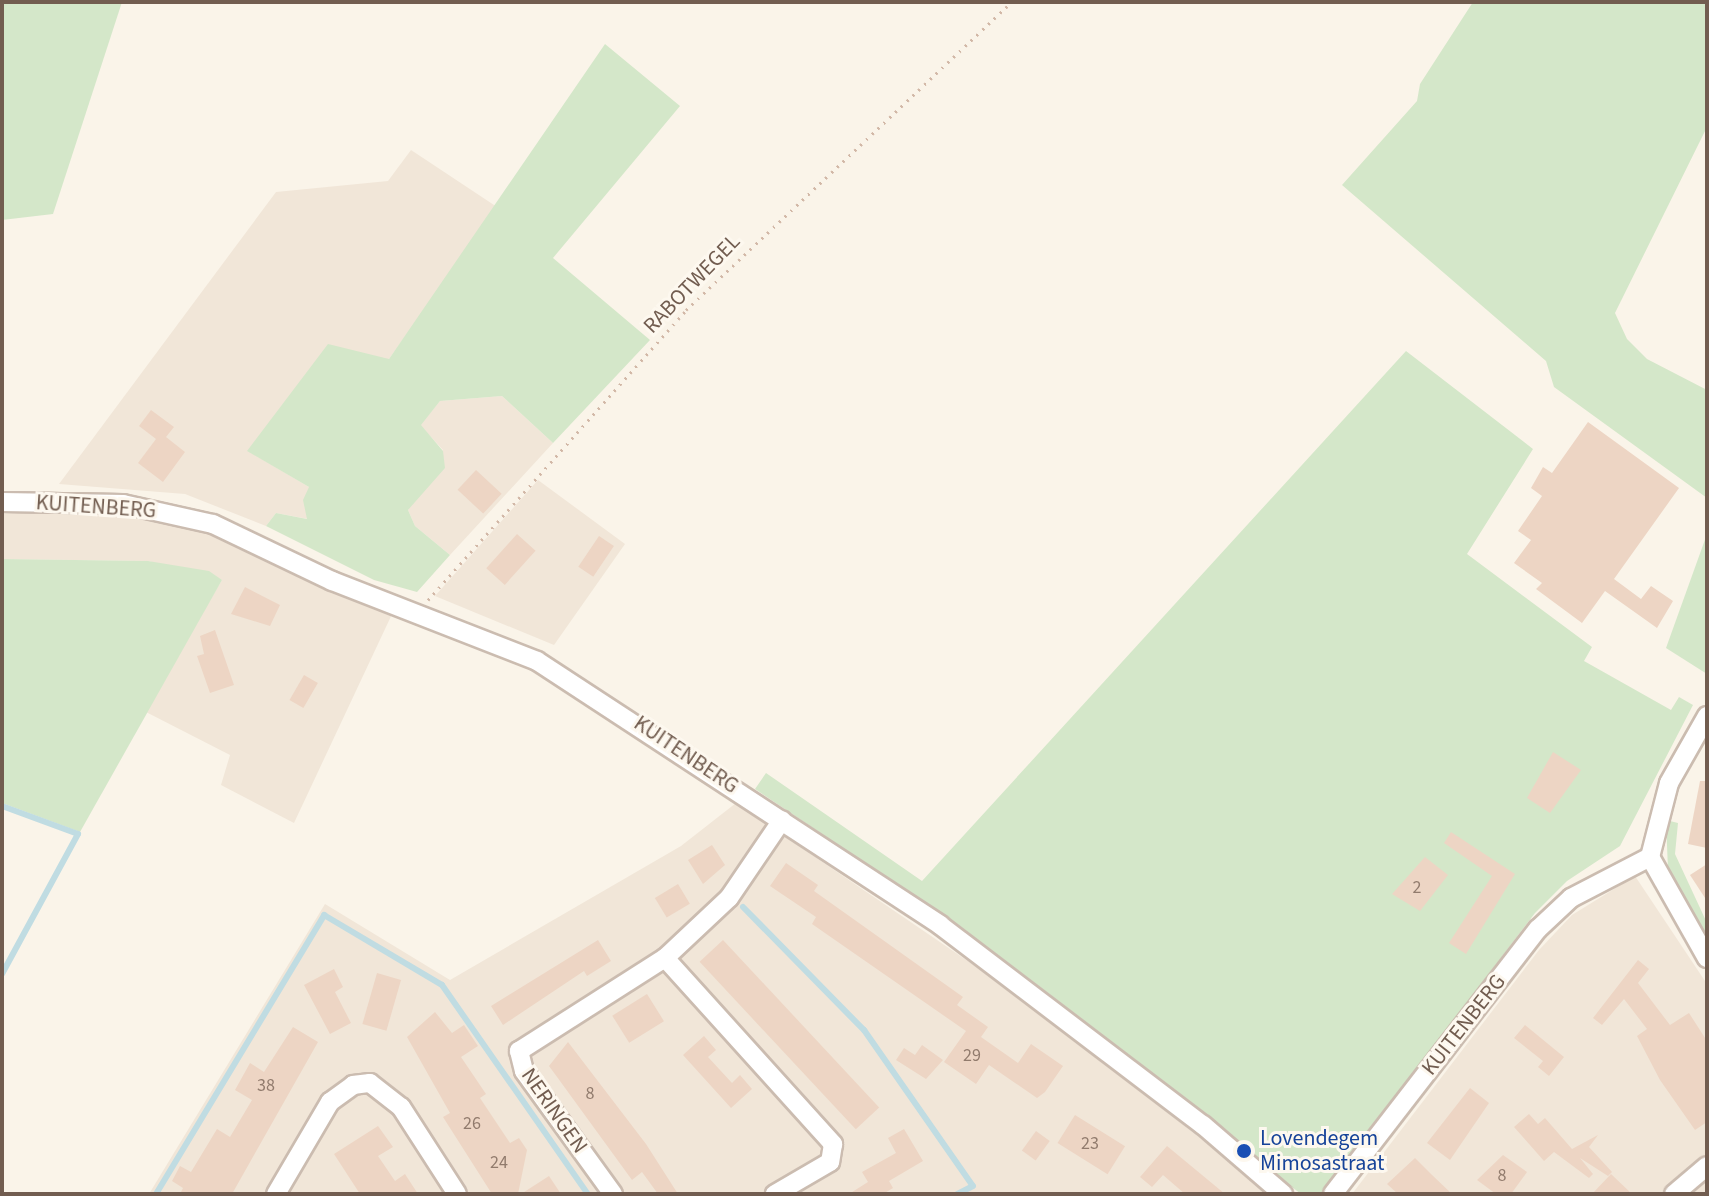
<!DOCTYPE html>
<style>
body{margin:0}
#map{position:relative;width:1709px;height:1196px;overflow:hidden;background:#faf4e9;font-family:"Source Sans 3",sans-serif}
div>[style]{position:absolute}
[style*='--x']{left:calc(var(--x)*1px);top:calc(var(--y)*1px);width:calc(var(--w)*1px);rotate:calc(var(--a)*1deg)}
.residential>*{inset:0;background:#f1e6d8}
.green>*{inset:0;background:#d4e7c9}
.stream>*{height:6px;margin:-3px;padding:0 3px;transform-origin:3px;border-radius:3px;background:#c0dce2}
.building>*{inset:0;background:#edd5c4;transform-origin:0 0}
.path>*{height:3px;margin-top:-1.5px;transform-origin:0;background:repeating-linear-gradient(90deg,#d2b8a7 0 2px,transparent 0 8px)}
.roads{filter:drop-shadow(2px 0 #cbbcb0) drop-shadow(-2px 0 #cbbcb0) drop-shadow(0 2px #cbbcb0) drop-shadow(0 -2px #cbbcb0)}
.street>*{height:18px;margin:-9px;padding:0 9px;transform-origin:9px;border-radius:9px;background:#fff}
.dots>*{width:22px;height:22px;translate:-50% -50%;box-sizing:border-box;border:4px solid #fdf8ef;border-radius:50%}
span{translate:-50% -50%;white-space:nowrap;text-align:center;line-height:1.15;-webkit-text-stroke:6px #fdf8ef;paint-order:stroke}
.number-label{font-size:18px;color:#917b6d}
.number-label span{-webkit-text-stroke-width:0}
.street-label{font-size:22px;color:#725d50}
.transit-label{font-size:22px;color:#164399}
.left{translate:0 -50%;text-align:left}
.frame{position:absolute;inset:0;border:4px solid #725d50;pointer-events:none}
</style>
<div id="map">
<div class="residential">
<div style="clip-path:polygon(411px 150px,497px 207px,389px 359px,248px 451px,309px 487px,308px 519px,276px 513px,266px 526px,185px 494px,59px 484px,276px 192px,388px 181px)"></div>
<div style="clip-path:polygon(502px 396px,553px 443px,450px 555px,415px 526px,408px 510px,443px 450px,420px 425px,440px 401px)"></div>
<div style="clip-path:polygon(538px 480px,625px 544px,554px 645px,435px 596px)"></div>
<div style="clip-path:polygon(2px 504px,130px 509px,223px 535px,393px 612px,294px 823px,221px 785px,230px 755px,144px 711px,222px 580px,148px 561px,2px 559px)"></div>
<div style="clip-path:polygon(736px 803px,1028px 1002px,1271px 1194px,149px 1194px,325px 904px,450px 980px,681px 846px)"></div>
<div style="clip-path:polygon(1635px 876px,1707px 984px,1707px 1194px,1352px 1194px,1539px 950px,1572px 915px)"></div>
</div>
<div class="green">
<div style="clip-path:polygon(2px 2px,122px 2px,53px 214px,2px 220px)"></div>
<div style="clip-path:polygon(1473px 2px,1707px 2px,1707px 127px,1615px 313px,1627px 339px,1647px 359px,1707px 390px,1707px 498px,1554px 387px,1546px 361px,1342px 185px,1417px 101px,1420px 84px)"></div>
<div style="clip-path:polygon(605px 44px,680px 106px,553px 258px,650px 340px,553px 443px,502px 396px,440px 401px,421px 425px,443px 451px,445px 468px,408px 510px,415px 526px,450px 555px,417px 592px,374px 580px,266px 526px,276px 513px,307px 519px,303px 500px,309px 487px,247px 451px,328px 344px,389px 359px)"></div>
<div style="clip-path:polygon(1406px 351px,1533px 449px,1467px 554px,1592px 647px,1584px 661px,1671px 710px,1679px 697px,1693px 705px,1620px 846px,1567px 881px,1535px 913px,1322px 1194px,1301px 1194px,910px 893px,755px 789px,766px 773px,922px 881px)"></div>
<div style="clip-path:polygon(1707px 534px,1707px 674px,1666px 648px)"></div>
<div style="clip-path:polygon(2px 559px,148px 561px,209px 571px,222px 580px,80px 832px,2px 803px)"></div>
<div style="clip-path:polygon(1666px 820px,1678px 823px,1675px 854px,1707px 923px,1707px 945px,1668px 870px)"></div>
</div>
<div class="stream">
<div style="--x:2;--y:806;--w:81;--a:20.2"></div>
<div style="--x:78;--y:834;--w:159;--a:118.5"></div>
<div style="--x:743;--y:907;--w:173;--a:45.5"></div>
<div style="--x:864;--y:1030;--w:190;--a:55.1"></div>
<div style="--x:973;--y:1186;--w:18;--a:153"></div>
<div style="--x:156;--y:1194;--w:326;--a:-58.9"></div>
<div style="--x:324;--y:915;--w:137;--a:30.7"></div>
<div style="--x:442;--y:985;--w:255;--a:55.1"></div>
</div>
<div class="building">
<div style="clip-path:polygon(151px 410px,174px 427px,166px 437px,185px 452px,163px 482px,138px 463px,156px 439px,139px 426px)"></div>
<div style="clip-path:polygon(1588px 422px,1679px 488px,1614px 579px,1641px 599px,1651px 586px,1673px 601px,1657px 628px,1605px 591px,1582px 623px,1536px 589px,1542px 583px,1514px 563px,1531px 540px,1518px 531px,1542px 496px,1531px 488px,1543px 467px,1552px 473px)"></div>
<div style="left:476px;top:470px;width:35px;height:27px;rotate:43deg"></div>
<div style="left:517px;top:534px;width:25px;height:46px;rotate:42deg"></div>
<div style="left:599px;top:536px;width:18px;height:37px;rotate:34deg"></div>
<div style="clip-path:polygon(245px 587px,280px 605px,270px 626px,231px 614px)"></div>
<div style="clip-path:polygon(215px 630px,234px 685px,210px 693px,197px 656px,204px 654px,200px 636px)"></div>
<div style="left:304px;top:675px;width:16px;height:29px;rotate:30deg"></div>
<div style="clip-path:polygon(1553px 752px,1581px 770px,1550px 813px,1527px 798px)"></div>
<div style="clip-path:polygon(1700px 781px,1707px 781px,1707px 848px,1688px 844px)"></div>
<div style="clip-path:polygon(1451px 832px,1515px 874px,1466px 954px,1449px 943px,1492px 876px,1444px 843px)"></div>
<div style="clip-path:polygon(712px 845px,725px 865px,703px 884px,688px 860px)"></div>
<div style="clip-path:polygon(1425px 857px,1448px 875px,1420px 911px,1392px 894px)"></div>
<div style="clip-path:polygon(786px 863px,818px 885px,814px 891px,963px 997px,957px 1005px,988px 1027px,981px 1037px,1018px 1063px,1031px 1044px,1063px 1066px,1045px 1092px,1037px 1098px,989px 1065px,976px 1084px,944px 1062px,966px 1031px,812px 924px,816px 917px,770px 886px)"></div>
<div style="clip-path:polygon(1707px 864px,1707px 901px,1690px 875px)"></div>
<div style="left:678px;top:884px;width:23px;height:27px;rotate:59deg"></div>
<div style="clip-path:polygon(598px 940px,611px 961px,587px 976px,584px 971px,503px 1025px,491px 1006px)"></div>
<div style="left:723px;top:940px;width:229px;height:32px;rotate:47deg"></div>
<div style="clip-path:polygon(1638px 960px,1649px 969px,1638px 983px,1670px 1025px,1689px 1013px,1707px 1041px,1707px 1122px,1695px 1130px,1660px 1080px,1637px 1036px,1647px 1029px,1624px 999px,1602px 1025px,1593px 1018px)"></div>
<div style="clip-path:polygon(334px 969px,343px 987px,335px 992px,351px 1023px,330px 1034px,304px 985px)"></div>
<div style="left:377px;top:973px;width:25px;height:53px;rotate:16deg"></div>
<div style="left:647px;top:994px;width:32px;height:41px;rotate:58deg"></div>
<div style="clip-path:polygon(435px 1012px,452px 1033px,464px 1025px,478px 1046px,461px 1057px,486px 1094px,480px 1098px,510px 1143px,519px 1138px,527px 1150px,518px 1194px,492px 1194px,443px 1117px,450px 1113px,407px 1037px)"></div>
<div style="clip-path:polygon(1525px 1025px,1564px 1057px,1549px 1076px,1538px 1067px,1543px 1061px,1514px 1038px)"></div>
<div style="clip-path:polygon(293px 1027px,318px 1042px,232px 1194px,180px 1194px,183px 1188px,172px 1181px,180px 1166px,191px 1172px,217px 1129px,230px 1137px,252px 1100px,235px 1090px,250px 1063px,264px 1072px)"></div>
<div style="clip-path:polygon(704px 1036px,716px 1050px,708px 1057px,732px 1083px,740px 1075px,752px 1089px,731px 1108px,683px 1055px)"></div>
<div style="clip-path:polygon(568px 1042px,646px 1144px,678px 1194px,658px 1194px,642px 1172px,632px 1180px,560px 1081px,549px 1066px)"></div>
<div style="clip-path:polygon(922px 1045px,943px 1060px,926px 1079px,896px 1060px,904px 1048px,915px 1055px)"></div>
<div style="clip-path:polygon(1470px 1088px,1489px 1103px,1450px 1160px,1427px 1143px)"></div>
<div style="clip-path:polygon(1529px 1114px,1538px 1124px,1545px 1118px,1572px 1149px,1598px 1135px,1589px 1147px,1612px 1172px,1608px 1176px,1580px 1158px,1593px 1174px,1589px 1178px,1554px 1152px,1544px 1161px,1514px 1127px)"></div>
<div style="left:1075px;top:1115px;width:59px;height:33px;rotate:32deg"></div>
<div style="clip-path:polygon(378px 1126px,393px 1147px,378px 1156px,395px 1181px,405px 1174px,418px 1194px,360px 1194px,334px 1154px)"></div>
<div style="clip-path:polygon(904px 1129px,923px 1161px,889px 1181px,893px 1188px,883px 1194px,849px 1194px,868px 1182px,862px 1172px,896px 1153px,888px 1138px)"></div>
<div style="left:1036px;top:1131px;width:17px;height:24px;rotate:36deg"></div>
<div style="clip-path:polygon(1167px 1146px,1225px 1194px,1185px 1194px,1163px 1175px,1152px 1187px,1140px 1177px)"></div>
<div style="clip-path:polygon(1503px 1155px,1527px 1172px,1511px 1194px,1496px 1194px,1477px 1180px)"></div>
<div style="clip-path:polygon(1415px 1158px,1431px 1174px,1452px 1194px,1398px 1194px,1387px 1184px)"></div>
<div style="clip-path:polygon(1611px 1174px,1632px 1194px,1592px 1194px)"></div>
<div style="clip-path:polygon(549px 1176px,561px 1194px,521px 1194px)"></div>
</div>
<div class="path">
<div style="--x:428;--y:600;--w:388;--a:-48.3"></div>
<div style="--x:686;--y:310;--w:448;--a:-43.4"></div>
</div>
<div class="roads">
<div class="street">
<div style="--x:2;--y:502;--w:121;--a:0.9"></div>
<div style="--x:123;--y:504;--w:92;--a:12.5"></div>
<div style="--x:213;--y:524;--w:132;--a:25.6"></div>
<div style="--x:332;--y:581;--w:220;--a:21.3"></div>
<div style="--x:537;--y:661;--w:482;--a:33.2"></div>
<div style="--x:940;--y:925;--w:330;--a:37.3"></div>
<div style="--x:1203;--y:1125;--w:106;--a:40.8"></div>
<div style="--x:1650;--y:857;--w:76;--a:-75.6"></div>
<div style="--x:1669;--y:783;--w:77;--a:-60.4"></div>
<div style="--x:665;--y:958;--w:251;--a:47.9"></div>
<div style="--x:833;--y:1144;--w:18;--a:99"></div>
<div style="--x:830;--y:1162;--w:64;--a:149.8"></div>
<div style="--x:276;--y:1194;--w:107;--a:-59.6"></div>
<div style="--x:330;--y:1102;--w:29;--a:-36"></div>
<div style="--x:353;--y:1085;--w:17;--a:-7"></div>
<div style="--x:370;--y:1083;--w:39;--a:38"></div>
<div style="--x:401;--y:1107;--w:103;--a:57.2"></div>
<div style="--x:613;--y:1194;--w:152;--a:-125.9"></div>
<div style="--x:524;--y:1071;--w:21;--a:-104"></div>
<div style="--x:519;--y:1051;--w:173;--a:-32.5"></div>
<div style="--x:665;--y:958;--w:88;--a:-43.2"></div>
<div style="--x:729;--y:898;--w:94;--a:-55.8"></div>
<div style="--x:1333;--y:1194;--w:335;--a:-52.3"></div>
<div style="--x:1538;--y:929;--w:45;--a:-43.2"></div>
<div style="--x:1571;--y:898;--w:89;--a:-27.4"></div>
<div style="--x:1650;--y:857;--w:116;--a:60.6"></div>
<div style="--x:1674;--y:1194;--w:43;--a:-40.3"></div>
</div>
</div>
<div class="dots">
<div style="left:1244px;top:1151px;background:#1a4fb4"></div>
</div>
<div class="number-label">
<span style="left:1417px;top:888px">2</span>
<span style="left:972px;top:1056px">29</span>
<span style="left:266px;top:1086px">38</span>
<span style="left:590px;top:1094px">8</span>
<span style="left:472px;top:1124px">26</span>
<span style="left:1090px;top:1144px">23</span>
<span style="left:499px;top:1163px">24</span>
<span style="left:1502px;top:1176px">8</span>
</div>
<div class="street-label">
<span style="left:692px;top:284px;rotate:-46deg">RABOTWEGEL</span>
<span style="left:96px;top:507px;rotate:4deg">KUITENBERG</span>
<span style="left:686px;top:755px;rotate:34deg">KUITENBERG</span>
<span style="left:1464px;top:1025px;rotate:-52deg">KUITENBERG</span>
<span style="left:554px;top:1111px;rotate:55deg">NERINGEN</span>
</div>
<div class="transit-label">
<span class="left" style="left:1260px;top:1151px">Lovendegem<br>Mimosastraat</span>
</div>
<div class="frame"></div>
</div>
